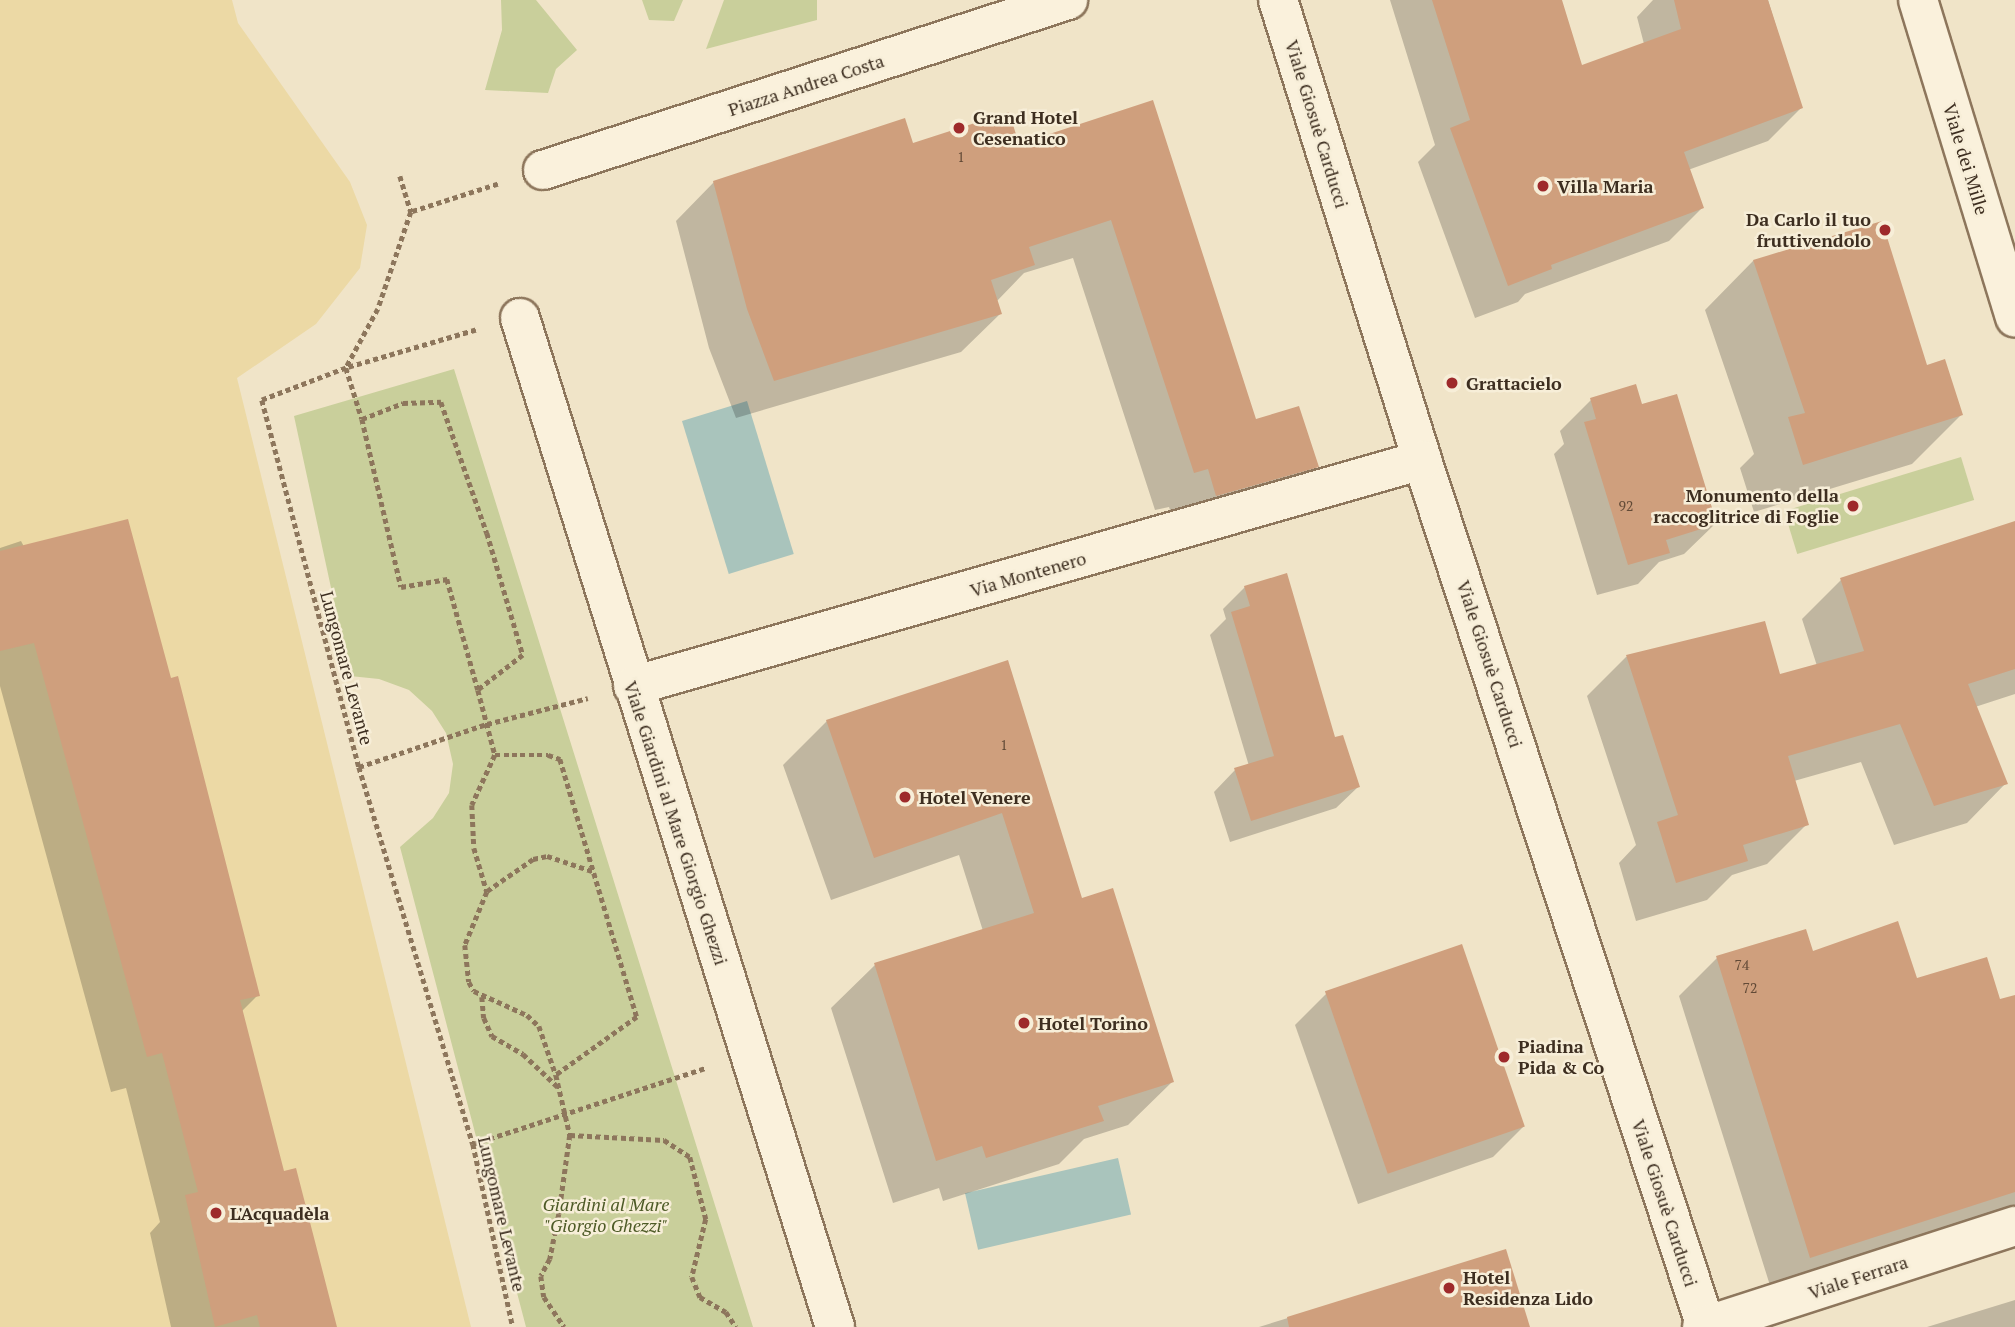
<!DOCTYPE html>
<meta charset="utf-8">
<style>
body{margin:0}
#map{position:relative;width:2015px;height:1327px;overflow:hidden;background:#f0e4c8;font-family:"PT Serif",serif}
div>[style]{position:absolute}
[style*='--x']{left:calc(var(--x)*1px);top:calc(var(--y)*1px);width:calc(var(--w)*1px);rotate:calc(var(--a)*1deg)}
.green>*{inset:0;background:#c9cf9b;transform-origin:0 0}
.sand>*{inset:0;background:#ecd9a5}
.water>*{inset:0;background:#a9c4bc;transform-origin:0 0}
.shadow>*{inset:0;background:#0003}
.building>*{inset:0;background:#cf9f7d;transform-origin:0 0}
.path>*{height:4.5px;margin-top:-2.25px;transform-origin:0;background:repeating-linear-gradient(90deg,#8d765c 0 5px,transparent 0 8.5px)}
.roads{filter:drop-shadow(2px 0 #8d765c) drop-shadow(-2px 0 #8d765c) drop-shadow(0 2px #8d765c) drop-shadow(0 -2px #8d765c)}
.street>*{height:38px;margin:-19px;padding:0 19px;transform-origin:19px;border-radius:19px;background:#faf1dc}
.dots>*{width:19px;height:19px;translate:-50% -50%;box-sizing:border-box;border:4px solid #f7eed8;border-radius:50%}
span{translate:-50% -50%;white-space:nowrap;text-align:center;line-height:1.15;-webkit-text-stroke:5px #f7eed8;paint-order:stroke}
.number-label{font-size:14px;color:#624a37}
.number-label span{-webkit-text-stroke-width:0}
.street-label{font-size:18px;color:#3d2e20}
.poi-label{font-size:18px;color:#3d2e20;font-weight:700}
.left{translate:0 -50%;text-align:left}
.right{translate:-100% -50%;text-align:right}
.park-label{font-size:18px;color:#4d5a26;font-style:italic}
</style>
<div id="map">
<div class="green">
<div style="clip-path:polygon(501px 0,536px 0,577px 50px,556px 69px,548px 93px,485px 90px,502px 30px)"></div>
<div style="clip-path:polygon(642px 0,683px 0,674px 21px,649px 20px)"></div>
<div style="clip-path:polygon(724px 0,817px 0,817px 20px,706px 49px)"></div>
<div style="clip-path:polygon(454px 369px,753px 1327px,526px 1327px,400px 847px,433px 818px,449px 793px,453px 764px,446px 733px,432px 711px,409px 690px,379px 679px,350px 676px,294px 416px)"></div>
<div style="left:1961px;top:457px;width:45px;height:185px;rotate:73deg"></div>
</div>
<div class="sand">
<div style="clip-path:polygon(0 0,232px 0,238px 23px,350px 182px,367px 225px,360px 268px,316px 324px,237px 378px,471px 1327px,0 1327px)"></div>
</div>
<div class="water">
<div style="left:747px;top:401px;width:160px;height:68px;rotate:73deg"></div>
<div style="left:1118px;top:1158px;width:58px;height:157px;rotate:77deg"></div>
</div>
<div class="shadow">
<div style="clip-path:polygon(1390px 0,1560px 0,1581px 67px,1644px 44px,1637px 17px,1653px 0,1768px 0,1801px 108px,1768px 141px,1688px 170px,1702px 208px,1669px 241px,1525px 294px,1518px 302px,1475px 318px,1418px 162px,1435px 145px)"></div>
<div style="clip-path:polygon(1152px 102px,1255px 422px,1317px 466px,1278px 505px,1178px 534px,1169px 507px,1155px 510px,1073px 258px,1024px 273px,996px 302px,1000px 314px,961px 352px,736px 418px,709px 348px,676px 221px,714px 182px,912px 145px,1018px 146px)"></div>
<div style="clip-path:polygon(1881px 223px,1926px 367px,1961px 415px,1912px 464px,1754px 512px,1740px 468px,1754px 454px,1705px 310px,1753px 261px)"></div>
<div style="clip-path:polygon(1591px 400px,1715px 524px,1684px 554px,1659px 562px,1638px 584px,1597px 595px,1554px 454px,1564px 444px,1560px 431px)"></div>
<div style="clip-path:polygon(2015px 523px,2015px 694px,1975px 707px,2006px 783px,1967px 823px,1894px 845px,1861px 762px,1794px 781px,1807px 824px,1767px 864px,1732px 875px,1707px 900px,1636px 921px,1619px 863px,1636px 845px,1587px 696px,1626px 657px,1764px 623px,1779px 676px,1817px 666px,1802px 619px,1841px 580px)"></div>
<div style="clip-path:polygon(21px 541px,258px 995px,241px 1012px,283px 1173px,335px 1327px,171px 1327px,150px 1233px,160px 1222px,126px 1088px,111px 1092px,0 686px,0 548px)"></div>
<div style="clip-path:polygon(1245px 587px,1358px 787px,1336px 808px,1230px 842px,1214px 792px,1235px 770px,1249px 766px,1210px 635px,1226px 619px,1223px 609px)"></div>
<div style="clip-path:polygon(1007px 662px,1081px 900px,1172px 1082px,1128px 1125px,1084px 1139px,1059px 1164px,943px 1201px,939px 1188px,893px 1203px,831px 1008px,875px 965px,983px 931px,959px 855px,831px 900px,783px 765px,827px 721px)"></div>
<div style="clip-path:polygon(1804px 931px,1812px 953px,1998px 1001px,2015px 996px,2015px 1226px,1773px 1295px,1679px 996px,1717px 958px)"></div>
<div style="clip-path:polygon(1326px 994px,1524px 1126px,1493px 1157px,1358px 1204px,1295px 1025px)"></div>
<div style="clip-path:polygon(1505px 1251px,1528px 1327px,1259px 1327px)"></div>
<div style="clip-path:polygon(2015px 1300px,2015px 1327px,1927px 1327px)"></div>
</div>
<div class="building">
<div style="clip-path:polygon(1432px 0,1562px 0,1582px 65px,1681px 29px,1674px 0,1768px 0,1803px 108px,1684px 152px,1704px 208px,1551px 265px,1552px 269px,1508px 286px,1450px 128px,1470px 120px)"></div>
<div style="clip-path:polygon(1153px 100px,1256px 419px,1299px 406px,1319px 467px,1216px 496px,1208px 469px,1194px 473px,1111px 220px,1029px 247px,1035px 265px,991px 280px,1002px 314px,774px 381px,747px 309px,713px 181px,905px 118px,913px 143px,1009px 112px,1019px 144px)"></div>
<div style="clip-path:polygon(1882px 221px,1927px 365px,1945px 359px,1963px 415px,1803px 465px,1788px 417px,1805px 413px,1753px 260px)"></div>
<div style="clip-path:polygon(1636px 384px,1642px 404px,1677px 394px,1717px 524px,1666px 540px,1670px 553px,1628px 565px,1584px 422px,1596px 419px,1590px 398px)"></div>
<div style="clip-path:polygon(128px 519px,171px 678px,178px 676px,260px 996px,240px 1000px,284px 1171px,296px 1168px,337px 1327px,260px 1327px,257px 1315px,215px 1327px,185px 1195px,198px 1192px,162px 1053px,147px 1057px,34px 643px,0 651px,0 551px)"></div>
<div style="clip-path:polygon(2015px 521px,2015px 669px,1968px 684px,2008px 784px,1934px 806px,1900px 724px,1788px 756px,1809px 825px,1743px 845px,1748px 861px,1676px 883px,1657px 822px,1678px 815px,1626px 655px,1765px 621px,1780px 674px,1864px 651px,1840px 578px)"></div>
<div style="clip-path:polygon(1287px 573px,1335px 737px,1343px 735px,1360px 787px,1251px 821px,1234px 768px,1274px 756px,1231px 612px,1250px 606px,1244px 586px)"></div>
<div style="clip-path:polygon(1008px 660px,1082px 898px,1113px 888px,1174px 1082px,1098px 1106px,1104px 1121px,986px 1158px,982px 1146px,936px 1161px,874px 963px,1034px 913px,1002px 813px,874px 858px,826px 720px)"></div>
<div style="clip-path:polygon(1898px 921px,1917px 978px,1987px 957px,2000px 999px,2015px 995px,2015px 1192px,1810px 1258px,1716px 956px,1806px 929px,1813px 951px)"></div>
<div style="left:1462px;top:944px;width:193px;height:145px;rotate:71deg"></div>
<div style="clip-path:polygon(1506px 1249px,1530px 1327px,1289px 1327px,1287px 1317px)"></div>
</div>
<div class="path">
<div style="--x:400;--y:176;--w:38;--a:73"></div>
<div style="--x:498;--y:184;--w:91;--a:162.2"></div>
<div style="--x:411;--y:212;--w:102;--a:108.8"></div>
<div style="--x:378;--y:309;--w:67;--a:118.5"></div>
<div style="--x:346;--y:368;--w:90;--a:159.1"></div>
<div style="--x:262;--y:400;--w:380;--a:75.2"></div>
<div style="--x:359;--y:767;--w:394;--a:73.2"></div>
<div style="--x:473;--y:1144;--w:187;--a:77.7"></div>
<div style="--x:476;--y:330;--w:135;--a:163.7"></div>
<div style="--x:346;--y:368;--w:53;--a:72.6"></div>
<div style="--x:362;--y:419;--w:44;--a:-21.3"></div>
<div style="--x:403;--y:403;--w:38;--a:-2"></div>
<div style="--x:441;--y:402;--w:139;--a:70.7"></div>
<div style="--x:487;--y:533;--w:127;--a:73.6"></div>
<div style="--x:523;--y:655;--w:57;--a:142.1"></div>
<div style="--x:478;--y:690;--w:67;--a:75.3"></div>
<div style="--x:495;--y:755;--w:55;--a:114.7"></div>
<div style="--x:472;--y:805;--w:43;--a:87.3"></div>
<div style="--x:474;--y:848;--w:46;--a:73.5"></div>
<div style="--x:487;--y:892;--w:57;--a:112.5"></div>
<div style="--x:465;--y:945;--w:37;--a:84"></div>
<div style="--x:469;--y:982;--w:10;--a:61"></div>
<div style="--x:474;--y:991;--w:58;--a:24.4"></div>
<div style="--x:527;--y:1015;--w:16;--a:43"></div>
<div style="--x:539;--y:1026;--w:52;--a:70.9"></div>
<div style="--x:556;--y:1075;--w:62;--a:76.9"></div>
<div style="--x:570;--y:1135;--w:80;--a:97.9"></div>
<div style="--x:559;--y:1214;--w:46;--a:101.3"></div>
<div style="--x:550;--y:1259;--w:19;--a:118"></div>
<div style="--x:541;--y:1276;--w:21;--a:82"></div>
<div style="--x:544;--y:1297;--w:36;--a:56"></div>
<div style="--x:362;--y:419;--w:172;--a:76.9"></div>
<div style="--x:401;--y:587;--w:47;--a:-9.9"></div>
<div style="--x:447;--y:579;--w:115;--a:74.4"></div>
<div style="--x:495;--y:755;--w:53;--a:0"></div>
<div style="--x:548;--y:755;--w:13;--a:18"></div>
<div style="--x:560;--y:759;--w:269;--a:73.4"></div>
<div style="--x:637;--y:1017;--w:100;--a:144.4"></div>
<div style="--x:359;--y:767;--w:135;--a:-18.6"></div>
<div style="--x:487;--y:724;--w:104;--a:-14.4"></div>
<div style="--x:487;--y:891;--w:56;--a:-34.8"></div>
<div style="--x:533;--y:859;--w:14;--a:-12"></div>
<div style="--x:547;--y:856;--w:51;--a:18.4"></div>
<div style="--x:482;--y:997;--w:21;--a:85"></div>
<div style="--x:484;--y:1018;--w:20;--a:66"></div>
<div style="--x:492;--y:1036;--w:36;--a:30"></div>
<div style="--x:523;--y:1054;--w:48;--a:43.3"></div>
<div style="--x:570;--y:1135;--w:94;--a:3"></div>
<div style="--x:664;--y:1140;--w:31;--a:33"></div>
<div style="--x:690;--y:1157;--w:64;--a:75.5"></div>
<div style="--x:706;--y:1219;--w:60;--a:103.6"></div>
<div style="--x:692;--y:1277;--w:22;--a:68"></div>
<div style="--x:700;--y:1297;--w:30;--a:30"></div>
<div style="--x:726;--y:1312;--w:18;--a:56"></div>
<div style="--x:473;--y:1144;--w:244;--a:-18.1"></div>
</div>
<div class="roads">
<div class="street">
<div style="--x:1278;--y:0;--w:482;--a:72.6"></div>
<div style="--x:1422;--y:460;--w:912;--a:71.86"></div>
<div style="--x:1918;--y:0;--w:332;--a:73"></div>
<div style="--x:543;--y:170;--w:552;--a:-17.94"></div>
<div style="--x:520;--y:318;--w:1057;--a:72.66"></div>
<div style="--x:633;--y:686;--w:821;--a:-15.98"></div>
<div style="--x:1702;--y:1327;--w:329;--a:-17.9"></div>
</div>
</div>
<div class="dots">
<div style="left:959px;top:128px;background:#9e2a2b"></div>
<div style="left:1543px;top:186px;background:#9e2a2b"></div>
<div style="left:1885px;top:230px;background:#9e2a2b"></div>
<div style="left:1452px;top:383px;background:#9e2a2b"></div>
<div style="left:1853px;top:506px;background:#9e2a2b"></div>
<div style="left:905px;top:797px;background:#9e2a2b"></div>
<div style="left:1024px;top:1023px;background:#9e2a2b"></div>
<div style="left:1504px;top:1057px;background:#9e2a2b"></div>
<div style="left:216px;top:1213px;background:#9e2a2b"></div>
<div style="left:1449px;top:1288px;background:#9e2a2b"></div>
</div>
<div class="number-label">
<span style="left:961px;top:157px">1</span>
<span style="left:1626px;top:506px">92</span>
<span style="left:1004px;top:745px">1</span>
<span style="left:1742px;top:965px">74</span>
<span style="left:1750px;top:988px">72</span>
</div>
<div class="street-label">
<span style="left:806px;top:85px;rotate:-18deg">Piazza Andrea Costa</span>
<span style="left:1317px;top:124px;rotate:73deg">Viale Giosuè Carducci</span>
<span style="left:1966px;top:159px;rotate:73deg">Viale dei Mille</span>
<span style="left:1028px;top:574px;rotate:-16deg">Via Montenero</span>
<span style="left:1490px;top:664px;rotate:72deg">Viale Giosuè Carducci</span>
<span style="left:347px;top:668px;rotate:75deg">Lungomare Levante</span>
<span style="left:676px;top:823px;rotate:72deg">Viale Giardini al Mare Giorgio Ghezzi</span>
<span style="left:1665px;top:1203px;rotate:72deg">Viale Giosuè Carducci</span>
<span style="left:502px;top:1214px;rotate:77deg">Lungomare Levante</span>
<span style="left:1858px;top:1277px;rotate:-18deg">Viale Ferrara</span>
</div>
<div class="poi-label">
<span class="left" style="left:973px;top:128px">Grand Hotel<br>Cesenatico</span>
<span class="left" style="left:1557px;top:186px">Villa Maria</span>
<span class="right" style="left:1871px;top:230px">Da Carlo il tuo<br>fruttivendolo</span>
<span class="left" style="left:1466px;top:383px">Grattacielo</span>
<span class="right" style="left:1839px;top:506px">Monumento della<br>raccoglitrice di Foglie</span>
<span class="left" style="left:919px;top:797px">Hotel Venere</span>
<span class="left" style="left:1038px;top:1023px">Hotel Torino</span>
<span class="left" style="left:1518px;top:1057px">Piadina<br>Pida &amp; Co</span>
<span class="left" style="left:230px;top:1213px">L'Acquadèla</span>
<span class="left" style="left:1463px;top:1288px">Hotel<br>Residenza Lido</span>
</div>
<div class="park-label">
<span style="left:606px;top:1215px">Giardini al Mare<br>"Giorgio Ghezzi"</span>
</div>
</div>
